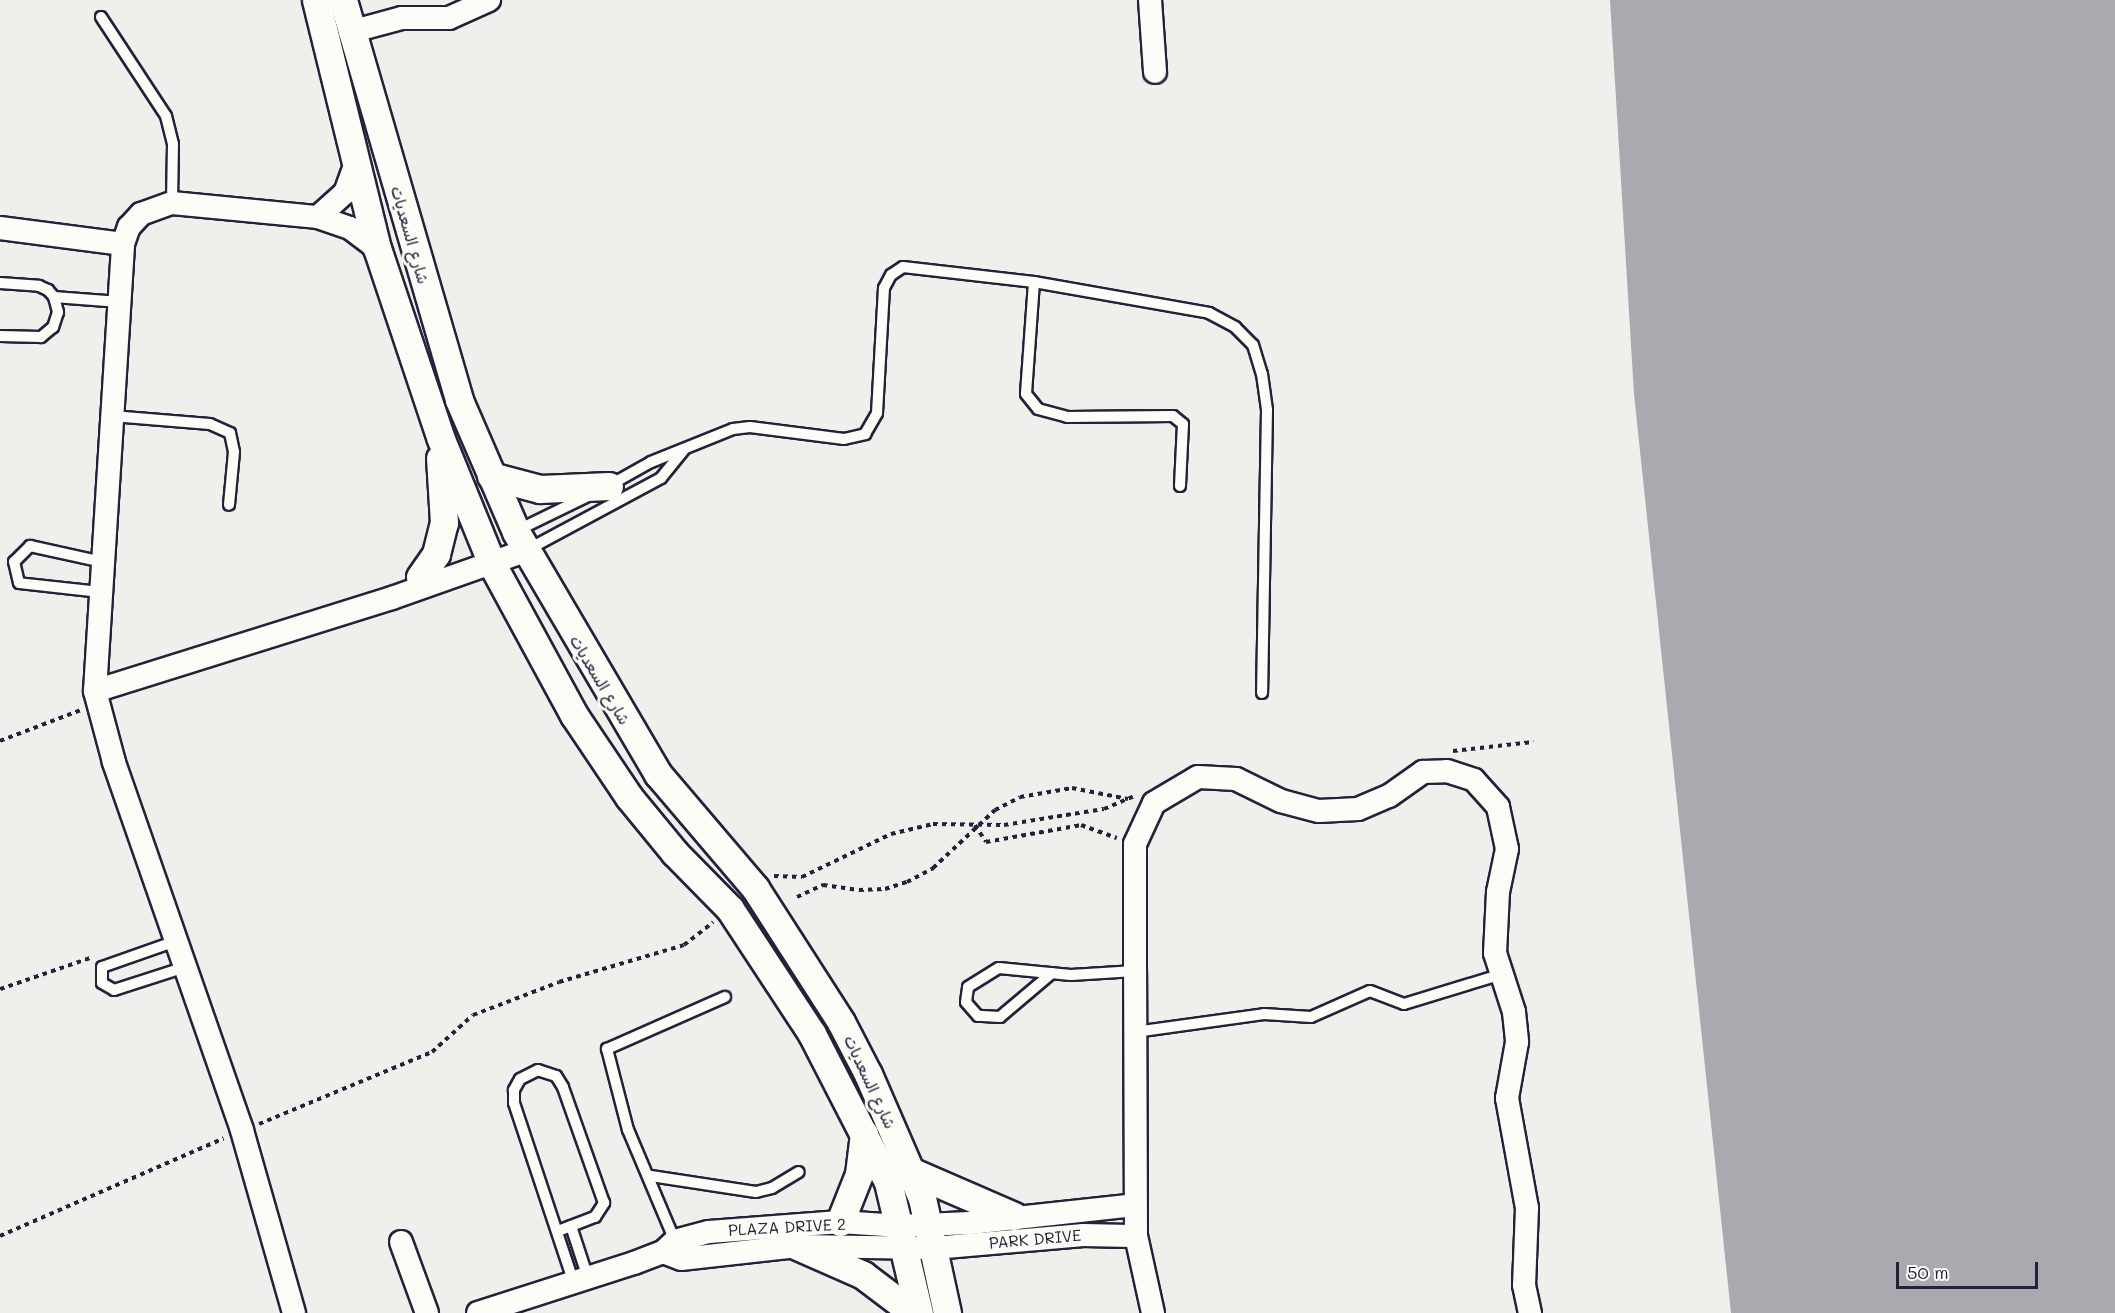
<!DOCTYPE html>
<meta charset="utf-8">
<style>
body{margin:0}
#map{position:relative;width:2115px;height:1313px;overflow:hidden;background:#f0efec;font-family:Mali,"Playpen Sans Arabic",sans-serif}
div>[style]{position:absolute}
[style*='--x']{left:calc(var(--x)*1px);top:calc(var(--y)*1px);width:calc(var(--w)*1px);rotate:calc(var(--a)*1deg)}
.water>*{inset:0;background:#a9a9b0}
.path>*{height:4px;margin-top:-2px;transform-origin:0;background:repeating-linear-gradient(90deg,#22223b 0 4.5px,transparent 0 9px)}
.roads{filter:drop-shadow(2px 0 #22223b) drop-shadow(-2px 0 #22223b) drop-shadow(0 2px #22223b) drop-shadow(0 -2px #22223b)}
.service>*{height:10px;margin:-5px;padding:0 5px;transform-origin:5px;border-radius:5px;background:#fdfcf7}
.minor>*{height:22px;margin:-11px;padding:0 11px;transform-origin:11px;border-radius:11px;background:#fdfcf7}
.tertiary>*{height:27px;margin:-13.5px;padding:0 13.5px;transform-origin:13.5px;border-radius:13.5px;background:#fdfcf7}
span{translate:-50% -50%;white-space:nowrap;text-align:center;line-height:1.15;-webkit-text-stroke:6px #fdfcf7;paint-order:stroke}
.street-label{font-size:16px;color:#22223b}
.scale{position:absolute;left:1896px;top:1262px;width:142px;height:27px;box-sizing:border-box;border:3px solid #22223b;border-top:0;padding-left:8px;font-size:18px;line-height:21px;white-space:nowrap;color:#22223b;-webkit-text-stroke:4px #fdfcf7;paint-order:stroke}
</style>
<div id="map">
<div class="water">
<div style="clip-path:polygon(1610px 0,2115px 0,2115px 1313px,1731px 1313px,1634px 394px)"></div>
</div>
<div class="path">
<div style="--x:0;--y:741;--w:87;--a:-20.9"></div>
<div style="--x:1453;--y:751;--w:81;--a:-6.4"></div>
<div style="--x:975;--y:825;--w:20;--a:57"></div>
<div style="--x:986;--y:842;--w:97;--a:-10.1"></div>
<div style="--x:1081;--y:825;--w:38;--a:20"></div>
<div style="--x:774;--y:876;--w:28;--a:2"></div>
<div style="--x:802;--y:877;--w:99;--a:-25.8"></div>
<div style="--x:891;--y:834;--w:43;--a:-13.4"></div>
<div style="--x:933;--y:824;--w:71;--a:0.8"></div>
<div style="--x:1004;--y:825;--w:101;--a:-9.1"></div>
<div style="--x:1104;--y:809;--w:34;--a:-23"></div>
<div style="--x:797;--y:897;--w:29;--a:-25"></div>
<div style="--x:823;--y:885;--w:36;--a:8"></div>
<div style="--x:859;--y:890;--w:26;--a:-2"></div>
<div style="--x:885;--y:889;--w:23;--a:-18"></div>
<div style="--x:907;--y:882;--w:30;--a:-28"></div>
<div style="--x:933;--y:868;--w:85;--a:-43.1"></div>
<div style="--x:995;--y:810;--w:28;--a:-27"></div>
<div style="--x:1020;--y:797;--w:53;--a:-9.8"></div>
<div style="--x:1072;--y:788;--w:57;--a:11.1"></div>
<div style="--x:0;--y:989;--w:98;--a:-19"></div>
<div style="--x:259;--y:1124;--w:187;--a:-22.6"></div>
<div style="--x:432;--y:1052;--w:55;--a:-42.1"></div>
<div style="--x:473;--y:1015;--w:92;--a:-21"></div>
<div style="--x:559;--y:982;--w:130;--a:-16.5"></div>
<div style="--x:684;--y:945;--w:37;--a:-38"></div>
<div style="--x:0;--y:1236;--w:244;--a:-23.6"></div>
</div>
<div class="roads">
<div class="service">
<div style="--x:101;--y:17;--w:118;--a:56.7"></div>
<div style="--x:166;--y:116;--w:29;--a:76"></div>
<div style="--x:173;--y:144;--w:59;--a:91"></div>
<div style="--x:1034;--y:282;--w:112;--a:94.1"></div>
<div style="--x:1026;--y:394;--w:19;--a:51"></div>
<div style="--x:1038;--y:409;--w:30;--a:15"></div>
<div style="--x:1067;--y:417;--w:106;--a:-0.5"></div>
<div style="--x:1173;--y:416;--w:13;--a:39"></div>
<div style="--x:1183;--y:424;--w:62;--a:92.8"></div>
<div style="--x:0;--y:283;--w:39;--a:4"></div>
<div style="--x:39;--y:286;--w:10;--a:24"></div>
<div style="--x:48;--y:290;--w:9;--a:49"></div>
<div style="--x:54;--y:297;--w:16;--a:75"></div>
<div style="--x:58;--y:312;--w:16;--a:108"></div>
<div style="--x:53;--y:327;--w:16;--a:140"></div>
<div style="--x:41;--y:337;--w:41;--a:-178.6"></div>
<div style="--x:54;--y:297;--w:66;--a:4.3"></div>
<div style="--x:112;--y:416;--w:98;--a:4.7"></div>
<div style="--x:210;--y:424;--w:22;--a:24"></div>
<div style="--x:230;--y:433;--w:19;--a:78"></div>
<div style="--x:234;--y:452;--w:53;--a:95.4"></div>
<div style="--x:610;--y:485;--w:47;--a:-29.3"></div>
<div style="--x:651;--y:462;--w:88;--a:-21.9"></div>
<div style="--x:733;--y:429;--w:17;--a:-7"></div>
<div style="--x:750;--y:427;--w:95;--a:7.3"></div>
<div style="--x:844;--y:439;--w:22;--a:-13"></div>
<div style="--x:865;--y:434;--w:24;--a:-60"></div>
<div style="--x:877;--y:413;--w:125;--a:-86.8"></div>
<div style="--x:884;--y:288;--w:15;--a:-62"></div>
<div style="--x:891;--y:275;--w:14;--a:-34"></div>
<div style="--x:903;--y:267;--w:132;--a:6.5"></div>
<div style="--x:1034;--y:282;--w:178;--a:10"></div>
<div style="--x:1209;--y:313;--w:30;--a:28"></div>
<div style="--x:1235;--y:327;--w:25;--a:45"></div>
<div style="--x:1253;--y:345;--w:30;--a:73"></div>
<div style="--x:1262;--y:374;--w:36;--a:82"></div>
<div style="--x:1267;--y:410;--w:283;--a:91"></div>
<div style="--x:516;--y:531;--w:80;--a:-25.9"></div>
<div style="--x:527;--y:550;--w:152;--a:-28.2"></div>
<div style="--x:661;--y:478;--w:36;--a:-51"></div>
<div style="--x:100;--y:592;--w:81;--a:-173.7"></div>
<div style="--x:19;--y:583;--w:22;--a:-103"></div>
<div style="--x:14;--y:562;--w:23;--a:-45"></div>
<div style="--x:30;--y:546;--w:75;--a:12.4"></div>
<div style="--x:176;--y:941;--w:78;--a:160.6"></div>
<div style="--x:102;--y:967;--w:16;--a:90"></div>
<div style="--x:102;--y:983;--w:14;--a:30"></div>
<div style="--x:114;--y:990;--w:75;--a:-17.9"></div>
<div style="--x:1052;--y:973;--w:68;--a:139.8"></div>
<div style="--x:1000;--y:1017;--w:22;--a:-177"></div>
<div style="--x:978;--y:1016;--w:18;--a:-131"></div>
<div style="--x:966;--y:1002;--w:15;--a:-82"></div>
<div style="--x:968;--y:987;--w:36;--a:-32"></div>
<div style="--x:999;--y:968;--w:72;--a:5.6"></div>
<div style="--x:1071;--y:975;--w:64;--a:-3.6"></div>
<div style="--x:1135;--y:1032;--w:130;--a:-7.9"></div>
<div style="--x:1264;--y:1014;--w:47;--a:3.7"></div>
<div style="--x:1311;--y:1017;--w:64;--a:-23.8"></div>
<div style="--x:1370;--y:991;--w:36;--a:21"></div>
<div style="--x:1404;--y:1004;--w:102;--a:-17"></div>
<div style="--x:651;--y:1176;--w:106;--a:8.7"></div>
<div style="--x:756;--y:1192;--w:16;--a:-14"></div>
<div style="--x:772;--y:1188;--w:31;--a:-31"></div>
<div style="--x:571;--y:1226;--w:55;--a:71.9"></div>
<div style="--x:558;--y:1231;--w:40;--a:-21"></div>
<div style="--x:595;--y:1217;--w:17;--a:-57"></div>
<div style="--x:604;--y:1203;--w:123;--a:-109.5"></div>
<div style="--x:563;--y:1087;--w:13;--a:-122"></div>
<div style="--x:556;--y:1076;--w:19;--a:-162"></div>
<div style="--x:538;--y:1070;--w:20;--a:153"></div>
<div style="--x:520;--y:1079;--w:13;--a:119"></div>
<div style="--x:514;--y:1090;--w:13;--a:90"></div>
<div style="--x:514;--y:1103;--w:190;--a:71.6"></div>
<div style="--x:675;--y:1241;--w:121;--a:-112.9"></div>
<div style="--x:628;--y:1130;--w:84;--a:-104.5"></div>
<div style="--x:607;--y:1049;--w:129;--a:-23.8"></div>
</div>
<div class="minor">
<div style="--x:1150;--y:0;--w:72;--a:86"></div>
<div style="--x:350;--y:32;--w:54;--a:-15.1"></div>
<div style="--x:402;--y:18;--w:47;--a:0"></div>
<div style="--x:449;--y:18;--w:44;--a:-24.2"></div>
<div style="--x:318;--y:217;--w:36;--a:-42"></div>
<div style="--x:345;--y:193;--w:35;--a:-70"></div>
<div style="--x:0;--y:228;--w:124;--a:7.4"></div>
<div style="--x:95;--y:691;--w:311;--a:-17.4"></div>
<div style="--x:392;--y:598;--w:141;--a:-19.5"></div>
<div style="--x:401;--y:1242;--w:76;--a:69.9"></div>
<div style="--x:663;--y:1252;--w:19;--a:21"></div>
<div style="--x:681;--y:1259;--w:117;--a:-6.4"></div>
<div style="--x:797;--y:1246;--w:137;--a:0.8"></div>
<div style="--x:934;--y:1248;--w:150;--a:-5"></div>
<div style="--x:1083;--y:1235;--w:53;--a:1.1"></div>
<div style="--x:294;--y:1313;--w:190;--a:-105.9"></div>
<div style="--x:242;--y:1130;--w:390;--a:-109.2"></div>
<div style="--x:114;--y:762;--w:73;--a:-105"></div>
<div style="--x:95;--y:691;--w:448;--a:-86.4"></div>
<div style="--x:123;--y:244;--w:18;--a:-71"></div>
<div style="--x:129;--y:227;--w:18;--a:-47"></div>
<div style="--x:141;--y:214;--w:33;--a:-20"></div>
<div style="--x:172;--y:203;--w:147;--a:5.5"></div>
<div style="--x:318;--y:217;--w:34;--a:19"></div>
<div style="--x:350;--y:228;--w:34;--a:37"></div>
<div style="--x:478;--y:1313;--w:164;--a:-17.8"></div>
<div style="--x:634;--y:1263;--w:31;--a:-21"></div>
<div style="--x:663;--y:1252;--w:16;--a:-43"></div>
<div style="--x:675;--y:1241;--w:35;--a:-15"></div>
<div style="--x:709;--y:1232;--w:131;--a:-4.4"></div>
<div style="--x:840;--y:1222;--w:60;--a:3.8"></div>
<div style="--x:900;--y:1226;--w:70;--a:-2.5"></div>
<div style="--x:970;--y:1223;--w:166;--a:-6.2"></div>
<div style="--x:1153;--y:1313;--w:79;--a:-102.4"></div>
<div style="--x:1136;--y:1236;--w:265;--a:-90.2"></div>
<div style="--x:1135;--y:971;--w:127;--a:-90"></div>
<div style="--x:1135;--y:844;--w:45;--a:-65.1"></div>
<div style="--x:1154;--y:803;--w:51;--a:-30.6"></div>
<div style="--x:1198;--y:777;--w:38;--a:3"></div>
<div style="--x:1236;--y:779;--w:50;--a:26.1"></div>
<div style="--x:1281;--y:801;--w:39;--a:15"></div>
<div style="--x:1319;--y:811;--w:39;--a:-3"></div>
<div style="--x:1358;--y:809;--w:34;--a:-23"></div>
<div style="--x:1389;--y:796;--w:42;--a:-35.2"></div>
<div style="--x:1423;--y:772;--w:24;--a:-2"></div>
<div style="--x:1447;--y:771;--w:28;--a:18"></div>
<div style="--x:1474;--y:780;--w:36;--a:48"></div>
<div style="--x:1498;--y:807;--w:43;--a:77.9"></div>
<div style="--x:1507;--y:849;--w:44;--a:101.8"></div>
<div style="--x:1498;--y:892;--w:61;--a:92.8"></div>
<div style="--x:1495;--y:953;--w:62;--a:72.1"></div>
<div style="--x:1514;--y:1012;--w:30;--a:84"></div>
<div style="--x:1517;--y:1042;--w:57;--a:100.1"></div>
<div style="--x:1507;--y:1098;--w:112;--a:79.7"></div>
<div style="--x:1527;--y:1208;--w:77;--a:92.2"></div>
<div style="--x:1524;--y:1285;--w:29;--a:78"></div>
</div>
<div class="tertiary">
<div style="--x:316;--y:0;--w:255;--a:76.2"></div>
<div style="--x:377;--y:248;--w:201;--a:71.5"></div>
<div style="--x:441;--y:439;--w:135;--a:67.8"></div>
<div style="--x:492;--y:564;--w:172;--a:61.5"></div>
<div style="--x:574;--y:715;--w:99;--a:56.1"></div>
<div style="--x:629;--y:797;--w:72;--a:50.6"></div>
<div style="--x:675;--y:853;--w:78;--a:45.5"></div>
<div style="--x:730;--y:909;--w:149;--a:56.7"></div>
<div style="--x:812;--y:1034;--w:166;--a:62.8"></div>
<div style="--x:888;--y:1182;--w:135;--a:76.7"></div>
<div style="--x:343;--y:0;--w:416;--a:73.8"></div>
<div style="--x:459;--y:400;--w:144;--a:66.6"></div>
<div style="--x:516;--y:532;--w:281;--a:59.6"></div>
<div style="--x:658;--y:774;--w:150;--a:49.6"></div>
<div style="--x:755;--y:888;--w:159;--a:57.3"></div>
<div style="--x:841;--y:1022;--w:59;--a:62.6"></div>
<div style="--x:868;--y:1074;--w:135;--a:66.5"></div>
<div style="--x:922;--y:1198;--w:118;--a:77.7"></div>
<div style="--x:491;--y:476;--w:51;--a:14.9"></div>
<div style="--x:540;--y:489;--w:69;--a:-2.5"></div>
<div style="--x:420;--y:577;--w:28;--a:-55"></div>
<div style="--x:436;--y:554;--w:32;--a:-76"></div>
<div style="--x:444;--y:523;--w:65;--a:-93.5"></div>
<div style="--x:910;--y:1171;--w:113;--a:23.4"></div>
<div style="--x:840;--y:1222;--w:52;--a:-68.4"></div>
<div style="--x:859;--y:1174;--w:41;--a:-83"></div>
<div style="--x:797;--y:1246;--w:72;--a:23.7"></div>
<div style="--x:863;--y:1275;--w:63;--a:37.2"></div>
</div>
</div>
<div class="street-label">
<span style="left:410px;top:235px;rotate:74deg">شارع السعديات</span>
<span style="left:600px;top:680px;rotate:59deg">شارع السعديات</span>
<span style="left:870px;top:1082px;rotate:65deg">شارع السعديات</span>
<span style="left:787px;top:1227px;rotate:-3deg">PLAZA DRIVE 2</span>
<span style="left:1035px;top:1239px;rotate:-5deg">PARK DRIVE</span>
</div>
<div class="scale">50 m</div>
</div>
